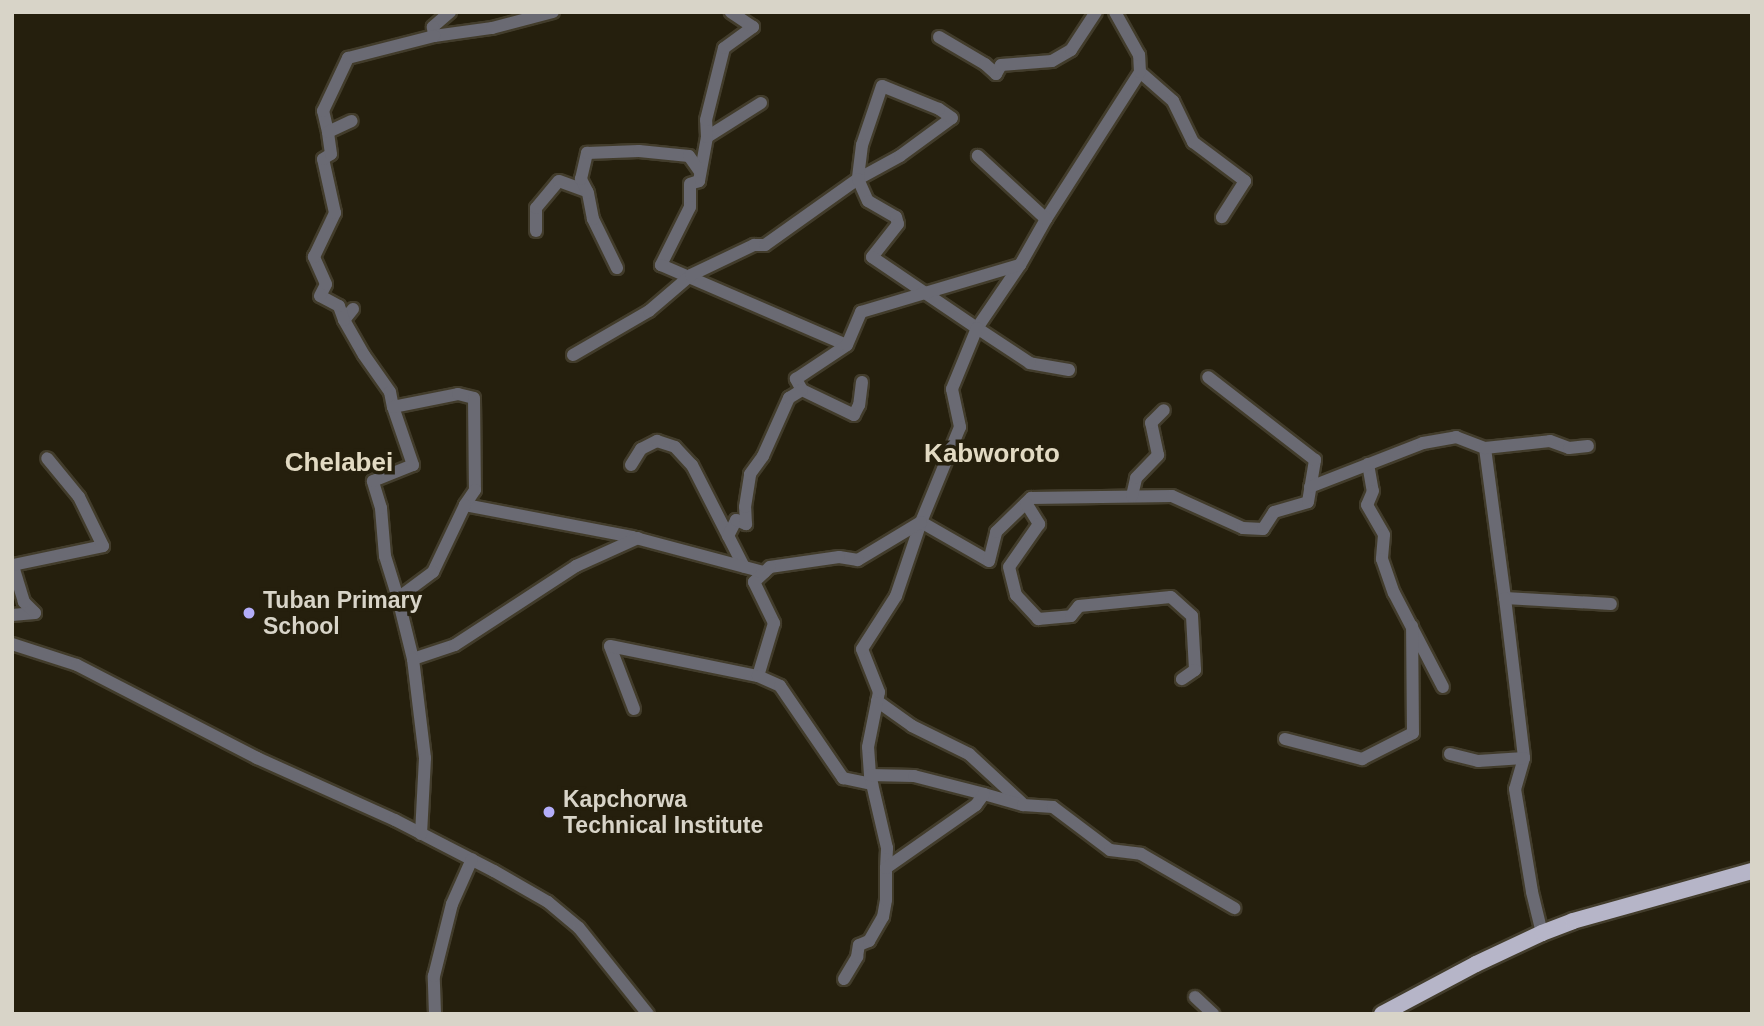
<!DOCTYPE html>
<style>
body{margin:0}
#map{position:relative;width:1764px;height:1026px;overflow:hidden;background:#251f0d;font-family:Arial,sans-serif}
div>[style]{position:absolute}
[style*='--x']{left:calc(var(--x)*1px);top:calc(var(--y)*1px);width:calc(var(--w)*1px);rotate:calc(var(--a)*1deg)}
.roads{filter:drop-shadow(2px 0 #423c2b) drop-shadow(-2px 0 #423c2b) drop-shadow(0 2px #423c2b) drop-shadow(0 -2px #423c2b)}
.minor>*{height:12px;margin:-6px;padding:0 6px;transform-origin:6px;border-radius:6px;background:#6a6a73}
.major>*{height:16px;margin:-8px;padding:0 8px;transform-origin:8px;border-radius:8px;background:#b6b5c8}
.dots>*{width:19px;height:19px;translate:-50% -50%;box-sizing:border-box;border:4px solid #251f0d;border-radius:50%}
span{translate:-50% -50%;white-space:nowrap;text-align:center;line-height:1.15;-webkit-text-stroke:7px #251f0d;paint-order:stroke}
.poi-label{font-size:23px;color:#d8d4c8;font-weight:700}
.left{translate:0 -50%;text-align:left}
.quarter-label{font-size:26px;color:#e2dac3;font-weight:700}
.frame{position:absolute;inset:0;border:14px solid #d8d4c8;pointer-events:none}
</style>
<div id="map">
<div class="roads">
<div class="minor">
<div style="--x:450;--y:12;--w:23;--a:139"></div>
<div style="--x:433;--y:27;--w:9;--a:84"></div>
<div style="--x:434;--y:36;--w:59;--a:-7.9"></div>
<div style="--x:492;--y:28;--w:63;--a:-14.7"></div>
<div style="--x:939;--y:37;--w:53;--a:30.4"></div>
<div style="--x:985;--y:64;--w:15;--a:42"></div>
<div style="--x:996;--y:74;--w:10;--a:-61"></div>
<div style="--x:1001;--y:65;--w:51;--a:-4.5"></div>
<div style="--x:1052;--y:61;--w:22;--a:-30"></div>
<div style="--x:1071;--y:50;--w:45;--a:-56.7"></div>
<div style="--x:1140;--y:72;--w:44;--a:41.3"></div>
<div style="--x:1173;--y:101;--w:46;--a:64"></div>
<div style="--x:1193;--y:142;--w:65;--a:36.9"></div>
<div style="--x:1245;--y:181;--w:43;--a:122.6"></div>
<div style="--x:761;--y:103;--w:64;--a:147.8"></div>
<div style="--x:707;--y:137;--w:45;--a:100.3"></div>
<div style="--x:699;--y:181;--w:9;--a:162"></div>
<div style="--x:690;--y:184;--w:23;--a:90"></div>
<div style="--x:690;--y:207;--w:65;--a:116.6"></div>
<div style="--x:661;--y:265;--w:202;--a:23.3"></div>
<div style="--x:328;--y:132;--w:22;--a:-103"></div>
<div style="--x:323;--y:111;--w:59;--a:-64.7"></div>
<div style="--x:348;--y:58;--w:89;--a:-14.3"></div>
<div style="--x:707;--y:137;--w:17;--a:-93"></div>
<div style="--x:706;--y:120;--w:74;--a:-76"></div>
<div style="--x:724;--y:48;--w:36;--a:-36"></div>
<div style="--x:753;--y:27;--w:27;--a:-146"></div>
<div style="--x:1046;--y:219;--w:174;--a:-57.4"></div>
<div style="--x:1140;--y:72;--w:17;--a:-93"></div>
<div style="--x:1139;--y:55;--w:49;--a:-119.2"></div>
<div style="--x:536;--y:231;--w:23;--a:-90"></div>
<div style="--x:536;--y:208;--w:35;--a:-50"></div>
<div style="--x:559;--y:181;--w:30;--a:20"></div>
<div style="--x:617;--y:268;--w:55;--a:-116.1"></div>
<div style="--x:593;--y:219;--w:26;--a:-101"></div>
<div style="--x:588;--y:193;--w:16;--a:-117"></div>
<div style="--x:581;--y:179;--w:27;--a:-77"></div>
<div style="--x:587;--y:153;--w:52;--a:-2.2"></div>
<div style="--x:639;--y:151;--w:50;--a:5.7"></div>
<div style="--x:689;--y:156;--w:19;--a:55"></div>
<div style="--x:353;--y:309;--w:14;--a:129"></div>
<div style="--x:344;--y:320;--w:40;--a:60.3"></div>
<div style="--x:364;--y:355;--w:45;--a:54.9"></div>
<div style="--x:390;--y:392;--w:15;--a:79"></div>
<div style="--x:344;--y:320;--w:15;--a:-110"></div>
<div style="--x:339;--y:306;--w:21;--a:-152"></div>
<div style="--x:320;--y:296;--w:13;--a:-63"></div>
<div style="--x:326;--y:284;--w:30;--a:-114"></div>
<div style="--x:314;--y:257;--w:49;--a:-64.5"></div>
<div style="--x:335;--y:213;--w:55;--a:-102.5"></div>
<div style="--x:323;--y:159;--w:9;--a:-32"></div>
<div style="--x:331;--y:154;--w:22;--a:-98"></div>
<div style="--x:328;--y:132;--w:26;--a:-25"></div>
<div style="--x:573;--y:355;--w:88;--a:-30.1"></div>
<div style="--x:649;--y:311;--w:55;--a:-40.6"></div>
<div style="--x:691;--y:275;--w:70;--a:-25.5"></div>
<div style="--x:754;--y:245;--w:11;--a:0"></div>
<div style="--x:765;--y:245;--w:114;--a:-35.4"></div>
<div style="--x:858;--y:179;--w:48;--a:-28.7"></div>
<div style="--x:900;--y:156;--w:64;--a:-36.2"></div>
<div style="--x:952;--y:118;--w:16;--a:-145"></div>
<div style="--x:939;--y:109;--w:61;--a:-158"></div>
<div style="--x:882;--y:86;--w:62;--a:108.7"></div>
<div style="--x:862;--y:145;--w:34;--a:97"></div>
<div style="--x:858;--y:179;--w:24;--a:66"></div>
<div style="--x:868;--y:201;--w:32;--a:30"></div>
<div style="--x:896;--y:217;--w:7;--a:74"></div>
<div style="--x:898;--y:224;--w:42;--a:128.2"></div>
<div style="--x:872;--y:257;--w:127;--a:34.1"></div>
<div style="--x:977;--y:328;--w:76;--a:-55.7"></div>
<div style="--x:1020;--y:265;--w:53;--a:-60.5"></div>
<div style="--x:1046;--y:219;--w:93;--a:-137.2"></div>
<div style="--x:1069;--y:370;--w:40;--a:-170"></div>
<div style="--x:1030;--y:363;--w:64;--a:-146.6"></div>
<div style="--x:977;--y:328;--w:66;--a:112.3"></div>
<div style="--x:952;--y:389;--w:39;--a:78"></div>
<div style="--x:960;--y:427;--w:103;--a:112.3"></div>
<div style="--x:921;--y:522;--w:78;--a:29.8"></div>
<div style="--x:989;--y:561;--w:30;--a:-76"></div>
<div style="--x:996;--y:532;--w:49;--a:-44.2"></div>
<div style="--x:1031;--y:498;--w:141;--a:-0.8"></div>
<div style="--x:1172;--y:496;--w:78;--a:24.3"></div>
<div style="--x:1243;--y:528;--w:20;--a:3"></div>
<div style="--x:1263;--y:529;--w:20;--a:-57"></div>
<div style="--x:1274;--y:512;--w:35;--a:-16"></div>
<div style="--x:1308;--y:502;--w:43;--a:-80.5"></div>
<div style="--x:1315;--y:460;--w:135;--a:-142.2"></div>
<div style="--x:862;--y:382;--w:23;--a:97"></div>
<div style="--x:859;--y:405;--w:11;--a:117"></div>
<div style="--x:854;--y:415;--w:58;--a:-154.3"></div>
<div style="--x:802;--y:390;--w:13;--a:-119"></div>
<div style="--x:796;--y:379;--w:61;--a:-33.7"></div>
<div style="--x:847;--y:345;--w:36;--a:-67"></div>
<div style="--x:861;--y:312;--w:166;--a:-16.5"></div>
<div style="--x:1485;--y:448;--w:151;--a:82.4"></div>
<div style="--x:1505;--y:598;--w:106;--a:3.2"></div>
<div style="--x:1368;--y:464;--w:27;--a:80"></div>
<div style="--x:1373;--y:491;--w:15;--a:113"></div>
<div style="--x:1367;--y:505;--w:34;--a:60"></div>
<div style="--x:1384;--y:535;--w:24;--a:95"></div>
<div style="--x:1382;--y:559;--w:36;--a:71"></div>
<div style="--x:1394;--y:593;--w:106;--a:62.5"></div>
<div style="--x:631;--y:465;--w:19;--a:-58"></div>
<div style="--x:641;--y:449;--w:18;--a:-27"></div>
<div style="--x:657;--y:441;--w:19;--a:18"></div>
<div style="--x:675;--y:447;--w:25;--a:47"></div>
<div style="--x:692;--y:465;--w:114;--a:63"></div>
<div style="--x:1310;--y:487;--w:121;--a:-21.3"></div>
<div style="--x:1423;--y:443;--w:34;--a:-10"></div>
<div style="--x:1456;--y:437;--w:31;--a:21"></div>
<div style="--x:1485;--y:448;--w:65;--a:-6.1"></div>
<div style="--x:1550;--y:441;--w:20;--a:20"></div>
<div style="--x:1569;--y:448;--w:19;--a:-6"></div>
<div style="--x:1132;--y:496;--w:18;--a:-77"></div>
<div style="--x:1136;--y:478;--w:32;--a:-46"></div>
<div style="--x:1158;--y:455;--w:33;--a:-102"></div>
<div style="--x:1151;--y:423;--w:18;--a:-45"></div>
<div style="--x:1026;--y:503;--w:25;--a:58"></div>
<div style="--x:1039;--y:524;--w:52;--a:124.9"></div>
<div style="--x:1009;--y:567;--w:29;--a:76"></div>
<div style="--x:1016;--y:595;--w:33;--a:47"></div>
<div style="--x:1038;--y:619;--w:33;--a:-5"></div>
<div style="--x:1071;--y:616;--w:13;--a:-51"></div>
<div style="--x:1079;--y:606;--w:92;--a:-5.6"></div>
<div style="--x:1171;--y:597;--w:28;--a:42"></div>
<div style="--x:1192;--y:616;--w:54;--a:86.8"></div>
<div style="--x:1195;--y:670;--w:16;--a:145"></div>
<div style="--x:465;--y:505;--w:170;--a:10.8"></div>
<div style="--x:632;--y:537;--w:137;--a:14.9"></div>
<div style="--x:728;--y:536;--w:18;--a:-63"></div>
<div style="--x:736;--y:520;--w:11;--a:22"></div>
<div style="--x:746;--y:524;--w:17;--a:-93"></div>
<div style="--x:745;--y:507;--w:33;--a:-81"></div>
<div style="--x:750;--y:474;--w:22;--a:-54"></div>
<div style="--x:763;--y:456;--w:64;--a:-65.9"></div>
<div style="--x:789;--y:398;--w:15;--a:-32"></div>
<div style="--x:398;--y:598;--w:44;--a:-107.2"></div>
<div style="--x:385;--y:556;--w:48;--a:-94.8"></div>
<div style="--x:381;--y:508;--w:28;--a:-107"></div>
<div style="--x:373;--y:481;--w:43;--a:-21.8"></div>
<div style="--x:413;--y:465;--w:61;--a:-109"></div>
<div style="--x:393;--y:407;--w:66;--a:-11.3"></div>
<div style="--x:458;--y:394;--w:16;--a:14"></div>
<div style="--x:474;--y:398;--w:92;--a:89.4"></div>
<div style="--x:475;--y:490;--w:18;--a:124"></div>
<div style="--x:465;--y:505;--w:74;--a:115.5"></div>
<div style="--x:433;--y:572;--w:44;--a:143.4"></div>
<div style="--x:398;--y:598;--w:63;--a:76.2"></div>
<div style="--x:413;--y:659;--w:44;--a:-18.4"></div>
<div style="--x:455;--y:645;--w:145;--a:-33.1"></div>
<div style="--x:576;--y:566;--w:68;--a:-24.3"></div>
<div style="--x:1505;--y:598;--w:161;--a:83.2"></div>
<div style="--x:1524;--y:758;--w:32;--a:106"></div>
<div style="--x:1515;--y:789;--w:104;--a:80.6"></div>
<div style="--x:1532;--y:892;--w:42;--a:76.3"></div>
<div style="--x:12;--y:615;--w:23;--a:-5"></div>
<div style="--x:35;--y:613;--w:16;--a:-135"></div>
<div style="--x:24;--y:602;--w:39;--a:-107"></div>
<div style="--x:13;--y:565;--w:92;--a:-11.9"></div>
<div style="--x:103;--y:546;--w:55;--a:-116.1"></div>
<div style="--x:79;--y:497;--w:50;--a:-129.4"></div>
<div style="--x:12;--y:644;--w:68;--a:17.9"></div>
<div style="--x:77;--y:665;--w:203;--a:27.3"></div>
<div style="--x:257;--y:758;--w:151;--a:24.2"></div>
<div style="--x:395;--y:820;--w:111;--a:27.3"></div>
<div style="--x:494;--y:871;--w:62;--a:29.9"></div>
<div style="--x:548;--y:902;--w:40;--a:40"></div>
<div style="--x:579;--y:928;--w:110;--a:51.3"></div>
<div style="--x:413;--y:659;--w:100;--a:83.1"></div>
<div style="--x:425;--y:758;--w:76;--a:93"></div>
<div style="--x:877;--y:701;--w:43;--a:35.5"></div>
<div style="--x:912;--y:726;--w:64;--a:26.2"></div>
<div style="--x:969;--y:754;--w:72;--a:42.8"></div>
<div style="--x:634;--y:709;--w:67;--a:-110.9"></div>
<div style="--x:610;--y:646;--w:151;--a:11.5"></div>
<div style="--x:1285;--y:739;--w:80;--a:14.6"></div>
<div style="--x:1362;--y:759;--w:57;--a:-27"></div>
<div style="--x:1413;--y:733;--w:107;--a:-90.5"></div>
<div style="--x:1450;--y:754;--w:29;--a:14"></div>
<div style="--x:1478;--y:761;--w:46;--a:-3.7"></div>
<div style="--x:870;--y:775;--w:28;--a:-94"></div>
<div style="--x:868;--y:747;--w:56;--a:-78.7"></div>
<div style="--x:879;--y:692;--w:46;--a:-111.6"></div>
<div style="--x:862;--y:649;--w:63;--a:-57.3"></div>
<div style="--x:896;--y:596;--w:78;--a:-71.3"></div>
<div style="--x:921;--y:522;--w:74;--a:148.9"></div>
<div style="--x:858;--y:560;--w:19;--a:-171"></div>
<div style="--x:839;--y:557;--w:70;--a:171.8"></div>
<div style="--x:770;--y:567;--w:22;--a:137"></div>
<div style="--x:754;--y:582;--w:46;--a:64"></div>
<div style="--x:774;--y:623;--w:55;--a:106.8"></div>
<div style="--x:758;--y:676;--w:24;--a:24"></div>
<div style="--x:780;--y:686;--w:112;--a:55.6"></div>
<div style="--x:843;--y:778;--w:30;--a:12"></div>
<div style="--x:984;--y:794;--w:41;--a:15.8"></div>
<div style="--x:1023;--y:805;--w:30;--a:4"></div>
<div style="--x:1053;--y:807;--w:71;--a:37"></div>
<div style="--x:1110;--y:850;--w:31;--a:7"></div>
<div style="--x:1141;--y:854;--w:108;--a:30.1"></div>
<div style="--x:844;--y:979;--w:26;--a:-59"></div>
<div style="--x:857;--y:957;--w:12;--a:-81"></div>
<div style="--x:859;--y:945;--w:11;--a:-22"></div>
<div style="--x:869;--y:941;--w:28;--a:-60"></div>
<div style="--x:883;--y:917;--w:17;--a:-80"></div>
<div style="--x:886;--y:900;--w:32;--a:-90"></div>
<div style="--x:886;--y:868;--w:20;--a:-87"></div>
<div style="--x:887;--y:848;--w:75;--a:-103.1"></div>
<div style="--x:870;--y:775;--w:44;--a:1.3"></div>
<div style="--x:914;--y:776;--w:72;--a:14.4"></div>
<div style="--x:984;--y:794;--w:14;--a:126"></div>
<div style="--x:976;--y:805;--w:110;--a:145"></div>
<div style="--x:1195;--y:997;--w:25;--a:43"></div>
<div style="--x:435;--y:1014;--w:38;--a:-92"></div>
<div style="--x:434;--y:976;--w:74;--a:-76"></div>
<div style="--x:452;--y:904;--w:49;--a:-66"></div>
</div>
<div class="major">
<div style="--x:1382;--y:1014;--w:106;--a:-28"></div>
<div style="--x:1476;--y:964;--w:73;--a:-25.2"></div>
<div style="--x:1542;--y:933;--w:33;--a:-21"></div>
<div style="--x:1573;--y:921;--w:186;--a:-15.6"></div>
</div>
</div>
<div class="dots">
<div style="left:249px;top:613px;background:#b3adf9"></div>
<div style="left:549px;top:812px;background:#b3adf9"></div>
</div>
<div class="poi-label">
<span class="left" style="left:263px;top:613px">Tuban Primary<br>School</span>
<span class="left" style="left:563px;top:812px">Kapchorwa<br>Technical Institute</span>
</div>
<div class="quarter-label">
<span style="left:992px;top:454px">Kabworoto</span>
<span style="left:339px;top:463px">Chelabei</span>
</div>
<div class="frame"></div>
</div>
